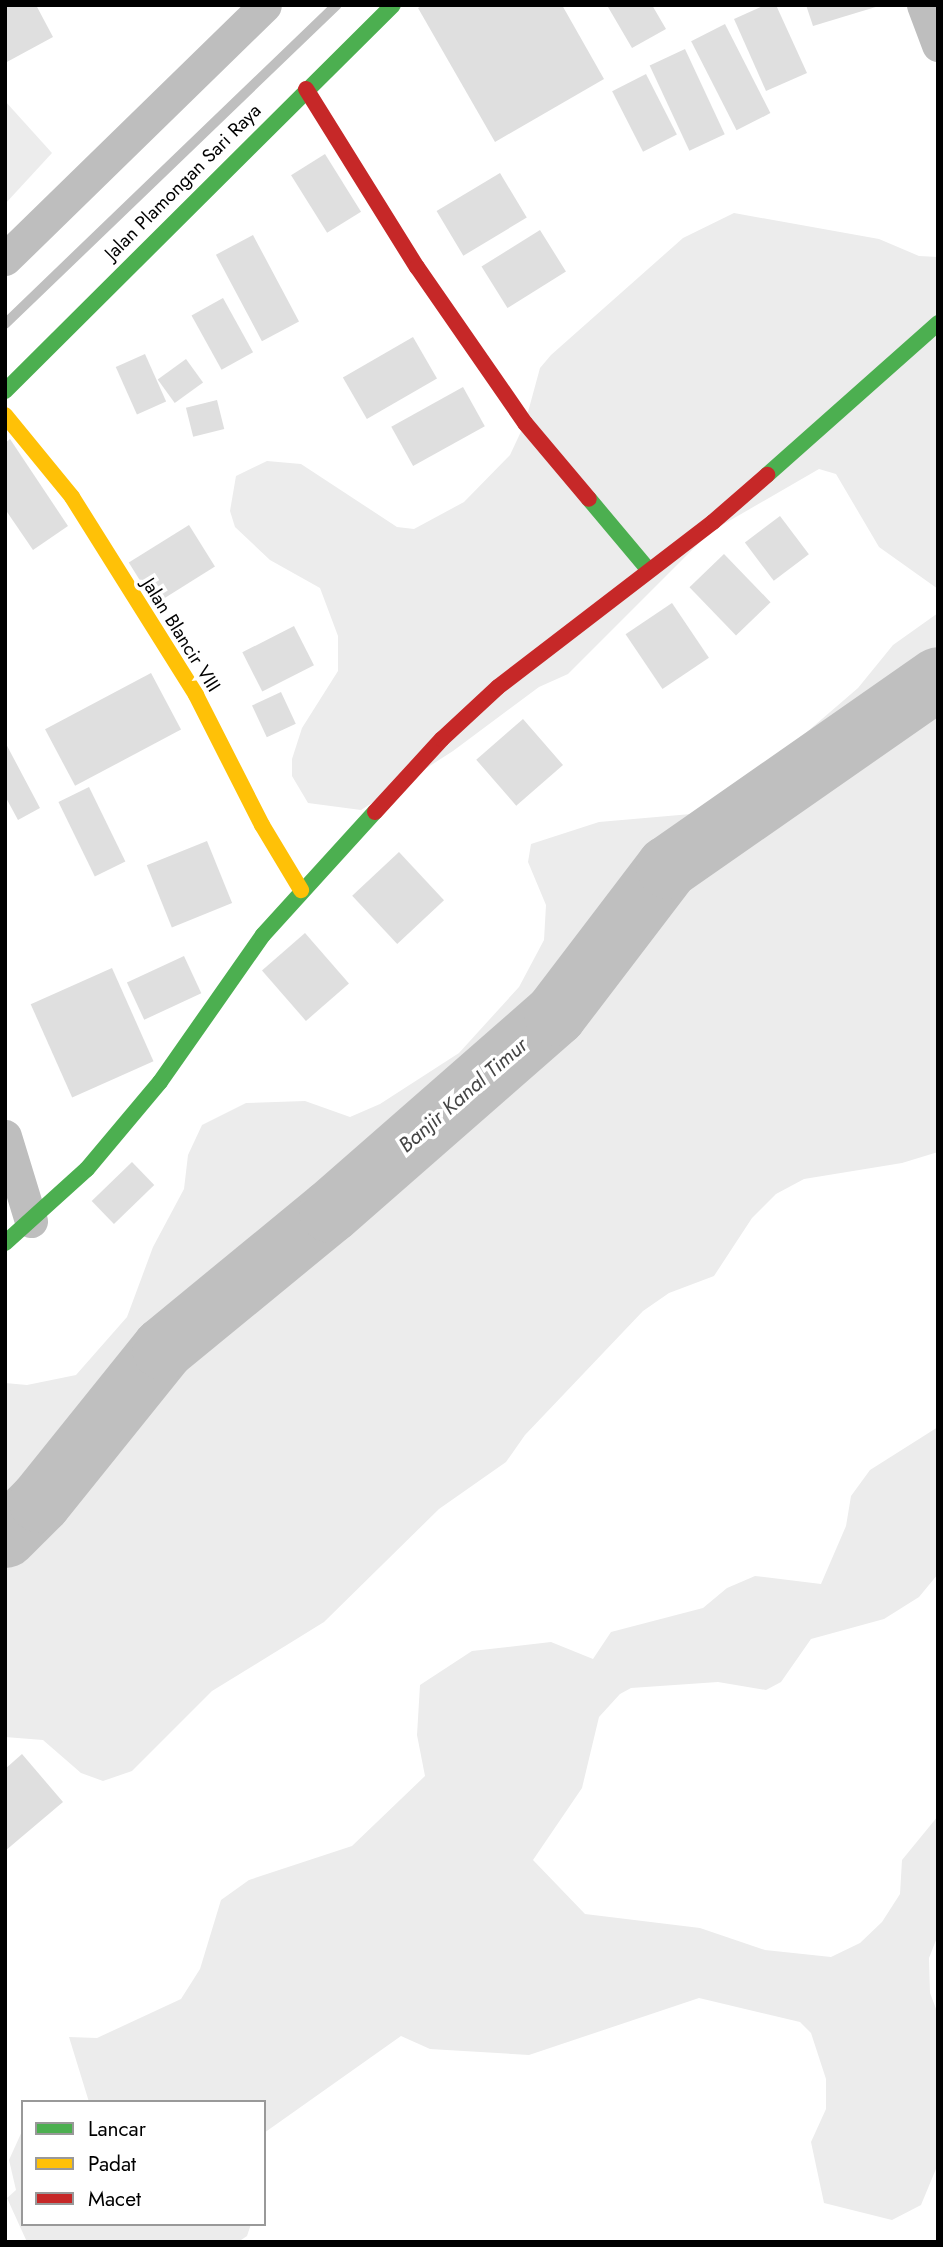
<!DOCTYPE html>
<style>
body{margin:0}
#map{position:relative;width:943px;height:2247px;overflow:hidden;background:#fff;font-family:Jost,sans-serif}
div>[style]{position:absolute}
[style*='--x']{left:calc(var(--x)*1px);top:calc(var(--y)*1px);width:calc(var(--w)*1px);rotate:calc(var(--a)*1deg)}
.green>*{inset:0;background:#ececec}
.stream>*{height:10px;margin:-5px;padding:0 5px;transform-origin:5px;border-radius:5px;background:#bfbfbf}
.river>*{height:63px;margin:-31.5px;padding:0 31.5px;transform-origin:31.5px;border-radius:31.5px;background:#bfbfbf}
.building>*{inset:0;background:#dfdfdf;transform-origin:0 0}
.street>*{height:33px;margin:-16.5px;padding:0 16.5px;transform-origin:16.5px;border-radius:16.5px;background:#bebebe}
.fast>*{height:16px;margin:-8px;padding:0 8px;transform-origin:8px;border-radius:8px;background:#4caf50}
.slow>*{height:16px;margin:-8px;padding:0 8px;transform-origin:8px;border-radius:8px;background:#ffc107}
.jam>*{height:16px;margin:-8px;padding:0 8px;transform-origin:8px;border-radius:8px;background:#c62828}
span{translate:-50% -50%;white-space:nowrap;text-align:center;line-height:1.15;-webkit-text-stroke:7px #fff;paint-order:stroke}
.street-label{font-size:19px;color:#000}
.water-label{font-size:21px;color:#444;font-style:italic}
.frame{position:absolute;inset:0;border:7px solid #000;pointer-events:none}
.legend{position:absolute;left:21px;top:2100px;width:245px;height:126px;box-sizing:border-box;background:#fff;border:2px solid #999;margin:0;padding:9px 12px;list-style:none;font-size:21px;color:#000}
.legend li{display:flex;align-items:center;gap:14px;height:35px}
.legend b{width:35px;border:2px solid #999}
</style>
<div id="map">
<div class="green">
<div style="clip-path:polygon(5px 101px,52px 153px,5px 204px)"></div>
<div style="clip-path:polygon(734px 213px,879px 239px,919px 256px,938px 257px,938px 589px,879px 547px,836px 474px,819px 469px,710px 532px,568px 674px,539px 687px,453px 751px,361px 810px,308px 803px,292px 776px,292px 759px,302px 728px,338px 671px,338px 636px,320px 588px,270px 560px,235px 527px,230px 511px,236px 476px,267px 461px,301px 464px,397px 527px,414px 529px,464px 502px,510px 455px,525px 423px,540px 368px,551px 355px,683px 238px)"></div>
<div style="clip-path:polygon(938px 613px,938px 1152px,902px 1163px,804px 1179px,776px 1194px,752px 1218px,714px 1276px,669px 1293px,643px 1311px,525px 1435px,506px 1462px,439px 1509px,324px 1622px,212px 1691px,132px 1771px,103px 1781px,81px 1773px,43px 1740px,5px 1737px,5px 1383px,27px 1385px,76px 1375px,127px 1317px,153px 1247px,184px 1189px,188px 1155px,202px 1125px,246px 1103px,305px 1101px,350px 1117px,380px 1104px,459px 1053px,519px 987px,544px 940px,546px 905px,528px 862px,531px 844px,599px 822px,714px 812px,858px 688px,893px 645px)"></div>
<div style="clip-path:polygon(938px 1427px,938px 1574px,919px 1597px,884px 1619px,811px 1639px,781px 1682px,766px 1690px,718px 1682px,631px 1688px,620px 1694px,599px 1717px,582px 1788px,533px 1860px,585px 1914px,700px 1928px,765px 1950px,831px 1957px,860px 1943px,882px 1922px,900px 1894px,902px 1860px,938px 1816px,938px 1935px,929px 1958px,930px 1993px,938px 2014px,938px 2164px,921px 2205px,892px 2220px,824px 2203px,811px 2142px,826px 2109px,826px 2079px,811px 2033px,800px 2022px,699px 1998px,529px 2055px,430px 2049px,401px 2036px,264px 2133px,264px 2102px,89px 2102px,69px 2037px,97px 2038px,181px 1999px,200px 1969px,221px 1900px,249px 1880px,352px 1846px,425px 1776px,417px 1735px,420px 1685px,472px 1651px,551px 1642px,593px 1659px,611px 1632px,703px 1608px,727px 1588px,755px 1576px,821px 1584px,846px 1526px,851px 1496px,870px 1470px)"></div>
<div style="clip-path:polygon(23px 2129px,23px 2224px,251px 2224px,247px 2236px,238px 2242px,27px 2242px,7px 2198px,16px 2190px,9px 2160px)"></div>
</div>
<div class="stream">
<div style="--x:5;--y:324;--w:460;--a:-43.9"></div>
</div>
<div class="river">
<div style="--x:5;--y:1536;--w:49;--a:-45"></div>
<div style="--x:40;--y:1501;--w:196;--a:-51.2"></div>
<div style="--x:163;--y:1348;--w:216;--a:-39.4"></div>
<div style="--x:330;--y:1211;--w:299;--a:-41.2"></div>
<div style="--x:555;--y:1014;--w:185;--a:-52.7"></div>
<div style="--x:667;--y:867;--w:330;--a:-34.9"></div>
</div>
<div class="building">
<div style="clip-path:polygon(5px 5px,36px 5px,53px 37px,5px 63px)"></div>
<div style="clip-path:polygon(423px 5px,562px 5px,604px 79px,495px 142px,418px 8px)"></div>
<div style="clip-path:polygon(611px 5px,652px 5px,666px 29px,632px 48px,608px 7px)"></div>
<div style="clip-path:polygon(765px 5px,776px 5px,807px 73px,766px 91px,734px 19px)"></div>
<div style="clip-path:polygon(806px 5px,879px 5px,879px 6px,813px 26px)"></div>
<div style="left:725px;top:24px;width:100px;height:38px;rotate:63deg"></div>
<div style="left:685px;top:49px;width:94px;height:39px;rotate:65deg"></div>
<div style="left:646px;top:74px;width:68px;height:38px;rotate:63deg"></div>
<div style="left:325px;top:154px;width:68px;height:40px;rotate:58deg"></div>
<div style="left:500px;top:173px;width:52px;height:74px;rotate:59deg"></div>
<div style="left:540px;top:230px;width:49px;height:69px;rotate:58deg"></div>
<div style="left:253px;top:235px;width:98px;height:42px;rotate:62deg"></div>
<div style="left:223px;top:298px;width:62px;height:36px;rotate:61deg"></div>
<div style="left:413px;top:337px;width:48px;height:81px;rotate:60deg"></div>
<div style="left:145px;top:354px;width:52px;height:32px;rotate:66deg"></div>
<div style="left:186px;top:359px;width:29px;height:35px;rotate:54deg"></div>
<div style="left:463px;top:387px;width:45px;height:82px;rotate:61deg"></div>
<div style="left:217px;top:400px;width:30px;height:32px;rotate:76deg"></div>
<div style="clip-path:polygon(10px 439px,68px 526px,33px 550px,5px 509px,5px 443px)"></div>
<div style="left:780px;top:516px;width:48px;height:44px;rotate:53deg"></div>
<div style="left:189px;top:525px;width:49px;height:71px;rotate:58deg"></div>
<div style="left:724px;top:554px;width:67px;height:48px;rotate:46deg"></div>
<div style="left:672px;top:603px;width:66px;height:56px;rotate:56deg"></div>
<div style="left:294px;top:626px;width:44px;height:58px;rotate:63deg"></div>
<div style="left:151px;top:673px;width:64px;height:120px;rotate:62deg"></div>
<div style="left:281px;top:692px;width:35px;height:32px;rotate:65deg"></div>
<div style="left:523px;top:719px;width:61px;height:62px;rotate:49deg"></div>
<div style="clip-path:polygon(5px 742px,40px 808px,18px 820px,5px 796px)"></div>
<div style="left:89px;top:787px;width:83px;height:34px;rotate:64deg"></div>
<div style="left:207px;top:841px;width:67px;height:65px;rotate:68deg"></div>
<div style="left:399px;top:852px;width:66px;height:64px;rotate:47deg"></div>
<div style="left:305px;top:933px;width:67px;height:57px;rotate:49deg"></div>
<div style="left:184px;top:956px;width:41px;height:63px;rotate:65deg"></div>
<div style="left:112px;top:968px;width:102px;height:89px;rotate:66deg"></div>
<div style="left:132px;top:1162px;width:32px;height:56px;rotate:46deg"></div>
<div style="clip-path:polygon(22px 1754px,63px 1802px,5px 1851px,5px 1769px)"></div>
</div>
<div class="street">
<div style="--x:923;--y:5;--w:43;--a:69.4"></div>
<div style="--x:5;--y:259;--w:363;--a:-44.3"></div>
<div style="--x:5;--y:1136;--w:89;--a:73"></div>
</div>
<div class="fast">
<div style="--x:5;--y:391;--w:547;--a:-44.85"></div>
<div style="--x:767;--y:475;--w:229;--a:-41.6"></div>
<div style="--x:589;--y:499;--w:90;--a:50"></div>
<div style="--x:5;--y:1243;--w:110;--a:-42.1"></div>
<div style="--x:87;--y:1169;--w:114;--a:-50"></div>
<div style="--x:160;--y:1082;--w:179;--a:-55"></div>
<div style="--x:263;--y:935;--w:166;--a:-47.7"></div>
</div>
<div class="slow">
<div style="--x:5;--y:415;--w:106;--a:50.7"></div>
<div style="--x:72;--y:497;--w:234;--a:57.9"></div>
<div style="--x:196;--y:695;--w:146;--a:63.1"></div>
<div style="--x:262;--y:825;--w:76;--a:59"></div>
</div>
<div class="jam">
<div style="--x:306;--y:89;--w:210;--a:58.1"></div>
<div style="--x:417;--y:267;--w:190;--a:55.3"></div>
<div style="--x:525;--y:423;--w:99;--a:49.9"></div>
<div style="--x:375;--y:812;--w:99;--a:-47.5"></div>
<div style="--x:442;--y:739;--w:76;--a:-42.9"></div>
<div style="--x:498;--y:687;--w:271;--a:-37.5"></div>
<div style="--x:713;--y:522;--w:72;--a:-41"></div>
</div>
<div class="street-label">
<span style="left:183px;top:182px;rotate:-45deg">Jalan Plamongan Sari Raya</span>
<span style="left:181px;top:635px;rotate:58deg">Jalan Blancir VIII</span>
</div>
<div class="water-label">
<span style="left:463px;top:1095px;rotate:-41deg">Banjir Kanal Timur</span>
</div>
<div class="frame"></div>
<ul class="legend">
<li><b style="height:9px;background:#4caf50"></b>Lancar</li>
<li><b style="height:9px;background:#ffc107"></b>Padat</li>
<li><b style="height:9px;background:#c62828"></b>Macet</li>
</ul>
</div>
